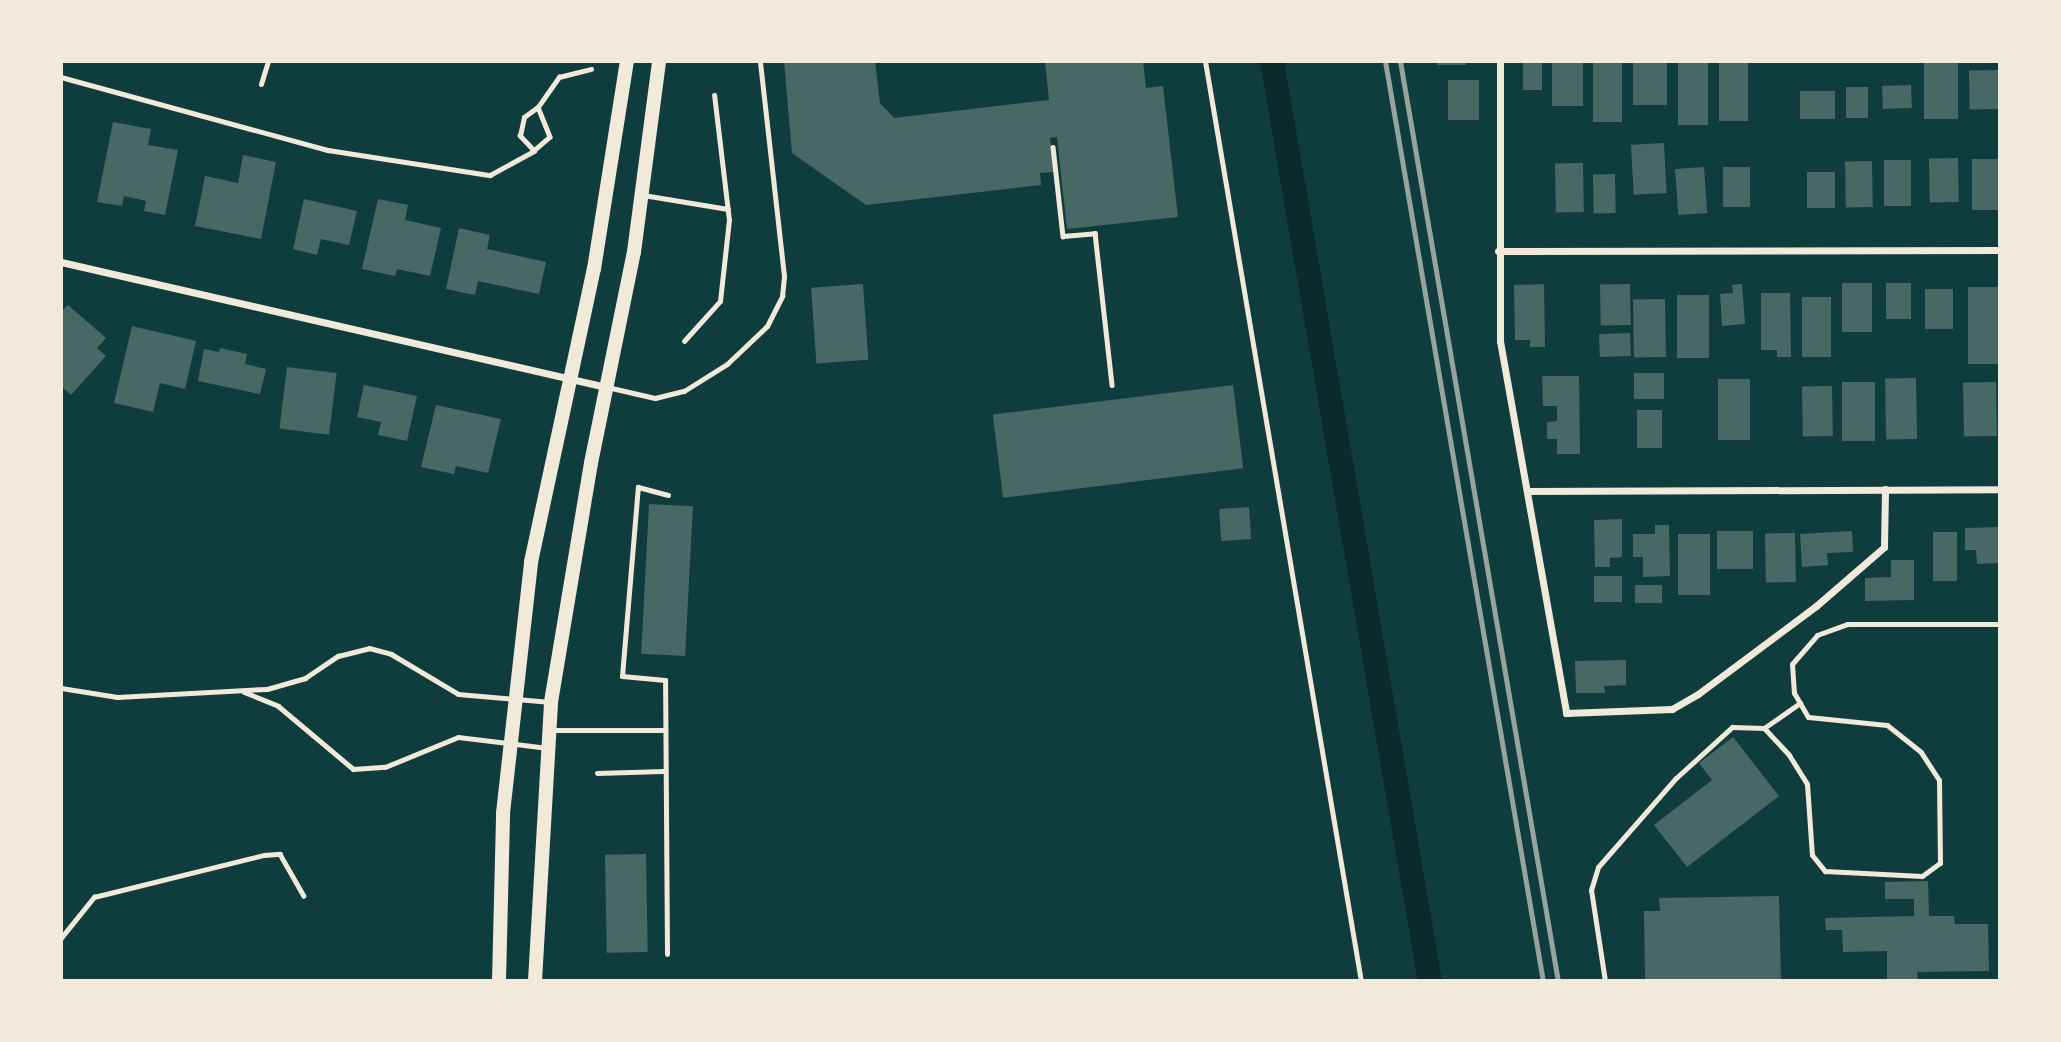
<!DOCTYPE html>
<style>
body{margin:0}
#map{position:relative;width:2061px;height:1042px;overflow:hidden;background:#0f3d3e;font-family:"Work Sans",sans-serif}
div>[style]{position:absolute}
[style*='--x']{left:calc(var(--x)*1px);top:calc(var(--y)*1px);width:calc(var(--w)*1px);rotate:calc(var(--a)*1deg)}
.canal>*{height:24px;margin:-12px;padding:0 12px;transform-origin:12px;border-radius:12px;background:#0a2a2b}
.building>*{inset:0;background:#486865;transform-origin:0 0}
.path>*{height:4.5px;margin:-2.25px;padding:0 2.25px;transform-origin:2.25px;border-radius:2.25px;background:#f1e9da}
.service>*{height:5px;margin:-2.5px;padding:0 2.5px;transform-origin:2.5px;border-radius:2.5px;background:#f1e9da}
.minor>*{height:7px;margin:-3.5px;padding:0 3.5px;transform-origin:3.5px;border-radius:3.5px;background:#f1e9da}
.secondary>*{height:14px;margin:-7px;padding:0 7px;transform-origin:7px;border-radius:7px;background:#f1e9da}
.rail>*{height:5px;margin:-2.5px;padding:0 2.5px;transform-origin:2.5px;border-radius:2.5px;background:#97a49c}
span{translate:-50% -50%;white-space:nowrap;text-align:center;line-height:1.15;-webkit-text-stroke:5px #f1e9da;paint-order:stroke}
.frame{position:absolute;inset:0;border:63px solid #f1e9da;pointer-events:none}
</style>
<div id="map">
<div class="canal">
<div style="--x:1272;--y:61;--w:933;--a:80.26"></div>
</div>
<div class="building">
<div style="clip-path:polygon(784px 61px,875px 61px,880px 103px,894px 118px,1049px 100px,1045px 61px,1143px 61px,1146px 88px,1163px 86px,1178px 217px,1067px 229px,1057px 137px,1050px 138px,1054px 172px,1040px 173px,1041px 185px,866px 205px,792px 153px)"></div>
<div style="left:1437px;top:61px;width:29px;height:4px"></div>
<div style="left:1523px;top:61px;width:19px;height:29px"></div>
<div style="left:1552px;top:61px;width:31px;height:45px"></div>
<div style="left:1593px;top:61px;width:29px;height:61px"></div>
<div style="left:1633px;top:61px;width:34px;height:44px"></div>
<div style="left:1678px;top:61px;width:30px;height:64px"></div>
<div style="left:1719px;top:61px;width:29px;height:60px"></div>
<div style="left:1924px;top:61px;width:34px;height:58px"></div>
<div style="left:1999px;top:70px;width:39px;height:30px;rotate:89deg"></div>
<div style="left:1448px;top:80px;width:31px;height:40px"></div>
<div style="left:1911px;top:85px;width:23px;height:29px;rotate:88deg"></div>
<div style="left:1846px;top:87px;width:22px;height:31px"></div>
<div style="left:1835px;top:91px;width:28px;height:35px;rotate:90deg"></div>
<div style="clip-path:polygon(113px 122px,151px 129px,148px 145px,178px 150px,165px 215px,144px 211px,146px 201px,124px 196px,122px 206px,97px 202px)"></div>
<div style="left:1664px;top:143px;width:50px;height:33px;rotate:87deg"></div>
<div style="clip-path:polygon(243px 155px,276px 162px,261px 239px,195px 226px,205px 176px,238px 183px)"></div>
<div style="left:1958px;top:158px;width:44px;height:29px;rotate:89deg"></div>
<div style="left:2000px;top:159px;width:51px;height:28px;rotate:90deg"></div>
<div style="left:1911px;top:160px;width:46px;height:27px;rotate:90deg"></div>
<div style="left:1872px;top:161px;width:46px;height:27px;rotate:89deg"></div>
<div style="left:1583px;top:163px;width:49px;height:28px;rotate:89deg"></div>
<div style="left:1704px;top:167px;width:46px;height:29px;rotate:86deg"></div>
<div style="left:1723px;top:167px;width:27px;height:40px"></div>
<div style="left:1807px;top:172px;width:28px;height:36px"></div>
<div style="left:1615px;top:174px;width:39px;height:22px;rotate:89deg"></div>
<div style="clip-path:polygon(304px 199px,357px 211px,349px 245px,321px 239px,317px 255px,293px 249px)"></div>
<div style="clip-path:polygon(378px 199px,408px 205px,405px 220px,441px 228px,430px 276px,397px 269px,395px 276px,362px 269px)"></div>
<div style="clip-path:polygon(459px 228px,490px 235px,487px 249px,546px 262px,539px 294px,478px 281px,475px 295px,446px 289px)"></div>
<div style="left:1842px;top:283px;width:30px;height:49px"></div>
<div style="left:1886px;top:283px;width:25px;height:36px"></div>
<div style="left:863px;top:284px;width:76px;height:52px;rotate:86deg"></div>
<div style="clip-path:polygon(1544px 284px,1545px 347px,1530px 347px,1530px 340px,1515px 340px,1514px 285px)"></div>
<div style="left:1630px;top:284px;width:41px;height:30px;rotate:89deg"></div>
<div style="clip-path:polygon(1742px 284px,1745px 324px,1722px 326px,1720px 294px,1733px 293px,1732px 285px)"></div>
<div style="left:1968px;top:287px;width:31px;height:77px"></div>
<div style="left:1925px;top:289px;width:28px;height:40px"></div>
<div style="clip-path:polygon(1761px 293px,1790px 293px,1791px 357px,1777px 357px,1777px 350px,1761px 350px)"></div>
<div style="left:1677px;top:295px;width:32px;height:63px"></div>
<div style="left:1802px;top:297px;width:29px;height:60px"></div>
<div style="left:1665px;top:299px;width:58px;height:32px;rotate:89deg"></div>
<div style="clip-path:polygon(68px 305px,106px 338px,97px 348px,106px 356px,71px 395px,61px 386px,61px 312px)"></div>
<div style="clip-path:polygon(132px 326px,196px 341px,185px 389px,160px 383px,153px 412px,114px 403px)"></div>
<div style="left:1630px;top:333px;width:23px;height:31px;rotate:88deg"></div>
<div style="clip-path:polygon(220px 348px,247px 354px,245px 364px,266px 369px,260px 394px,198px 381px,204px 349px,219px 352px)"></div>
<div style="left:287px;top:367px;width:50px;height:62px;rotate:7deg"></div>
<div style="left:1664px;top:373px;width:26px;height:30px;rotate:90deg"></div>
<div style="clip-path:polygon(1542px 376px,1579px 376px,1580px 454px,1557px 454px,1557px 439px,1547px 439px,1547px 422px,1557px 421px,1557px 406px,1543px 406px)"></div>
<div style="left:1916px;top:378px;width:61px;height:31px;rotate:89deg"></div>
<div style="left:1718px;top:379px;width:32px;height:61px"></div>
<div style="left:1842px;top:382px;width:33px;height:59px"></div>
<div style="left:1996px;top:382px;width:54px;height:33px;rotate:89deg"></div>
<div style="clip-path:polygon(364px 385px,417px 396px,407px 441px,378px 435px,381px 422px,357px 417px)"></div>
<div style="left:1233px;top:385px;width:84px;height:242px;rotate:83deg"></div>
<div style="left:1832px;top:386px;width:50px;height:30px;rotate:89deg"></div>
<div style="clip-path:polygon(436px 405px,501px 419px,488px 473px,456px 466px,454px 474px,421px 467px)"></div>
<div style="left:1637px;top:410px;width:25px;height:38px"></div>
<div style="left:649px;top:504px;width:44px;height:150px;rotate:3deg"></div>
<div style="left:1249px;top:507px;width:32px;height:30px;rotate:86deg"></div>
<div style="clip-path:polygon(1622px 519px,1622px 557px,1610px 558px,1610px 567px,1595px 567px,1594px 520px)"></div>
<div style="clip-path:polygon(1655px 525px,1669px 525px,1670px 576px,1643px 577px,1643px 557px,1633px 557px,1633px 534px,1655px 534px)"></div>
<div style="clip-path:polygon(1999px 527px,2000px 563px,1977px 564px,1976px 550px,1965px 550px,1965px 528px)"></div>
<div style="left:1717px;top:531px;width:36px;height:38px"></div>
<div style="clip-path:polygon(1852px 531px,1853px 552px,1827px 553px,1828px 565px,1802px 567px,1800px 534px)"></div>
<div style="left:1933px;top:532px;width:24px;height:49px"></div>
<div style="left:1795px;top:533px;width:49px;height:30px;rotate:89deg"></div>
<div style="left:1678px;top:534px;width:32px;height:61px"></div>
<div style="clip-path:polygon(1891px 560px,1914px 560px,1914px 600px,1865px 601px,1865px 578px,1891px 577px)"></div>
<div style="left:1622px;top:576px;width:26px;height:28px;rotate:90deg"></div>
<div style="left:1635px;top:585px;width:27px;height:18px"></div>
<div style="clip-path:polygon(1626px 660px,1626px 685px,1604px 686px,1605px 693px,1576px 693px,1575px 661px)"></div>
<div style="clip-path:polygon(1733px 737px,1779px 796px,1687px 867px,1654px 825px,1712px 780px,1699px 763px)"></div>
<div style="left:646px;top:854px;width:98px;height:41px;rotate:89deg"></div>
<div style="clip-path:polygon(1928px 881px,1929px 916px,1954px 916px,1955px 924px,1988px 924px,1989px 971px,1917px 972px,1918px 981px,1887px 981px,1887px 951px,1843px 952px,1842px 930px,1826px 930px,1825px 918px,1914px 916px,1914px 899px,1885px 899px,1885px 882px)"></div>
<div style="clip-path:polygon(1779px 896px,1781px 981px,1645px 981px,1644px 911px,1660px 911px,1659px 898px)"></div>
</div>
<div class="path">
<div style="--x:61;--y:77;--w:277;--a:15.3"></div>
<div style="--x:328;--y:150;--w:164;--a:8.8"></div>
<div style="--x:490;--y:175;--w:50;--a:-28.6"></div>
<div style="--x:538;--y:107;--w:32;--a:68"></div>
<div style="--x:550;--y:137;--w:21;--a:139"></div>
<div style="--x:534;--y:151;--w:21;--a:-133"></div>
<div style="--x:520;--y:136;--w:19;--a:-78"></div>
<div style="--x:524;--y:117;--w:17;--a:-36"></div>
<div style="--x:538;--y:107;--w:37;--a:-55"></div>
<div style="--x:559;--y:77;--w:33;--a:-14"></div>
<div style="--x:1053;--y:147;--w:90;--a:83.6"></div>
<div style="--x:1063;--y:236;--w:32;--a:-5"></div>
<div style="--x:1095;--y:233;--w:153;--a:83.6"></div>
<div style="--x:61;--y:938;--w:53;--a:-51.2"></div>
<div style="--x:94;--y:897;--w:175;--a:-13.9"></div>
<div style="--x:264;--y:855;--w:16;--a:-4"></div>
<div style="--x:280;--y:854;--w:48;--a:60.3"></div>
</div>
<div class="service">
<div style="--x:1205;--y:61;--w:933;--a:80.38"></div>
<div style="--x:261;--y:84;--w:24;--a:-73"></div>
<div style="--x:643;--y:195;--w:86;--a:9.4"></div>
<div style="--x:684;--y:341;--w:54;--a:-48"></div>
<div style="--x:720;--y:301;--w:81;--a:-83.7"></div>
<div style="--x:729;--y:220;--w:126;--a:-96.8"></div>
<div style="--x:607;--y:387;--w:49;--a:12.9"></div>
<div style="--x:655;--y:398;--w:30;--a:-14"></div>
<div style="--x:684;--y:391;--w:51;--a:-32.1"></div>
<div style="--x:727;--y:364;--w:55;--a:-43.5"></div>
<div style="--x:767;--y:326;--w:34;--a:-63"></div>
<div style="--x:782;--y:296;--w:20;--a:-84"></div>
<div style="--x:784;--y:276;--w:216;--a:-96.4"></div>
<div style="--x:61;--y:688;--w:57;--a:9.1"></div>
<div style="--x:117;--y:697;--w:150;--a:-3.1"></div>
<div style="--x:267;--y:689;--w:40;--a:-16"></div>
<div style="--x:305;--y:678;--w:40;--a:-34"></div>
<div style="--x:338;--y:656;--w:32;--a:-14"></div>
<div style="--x:369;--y:648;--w:23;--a:15"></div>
<div style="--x:391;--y:654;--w:78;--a:30.8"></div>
<div style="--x:458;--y:694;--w:93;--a:4.9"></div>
<div style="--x:244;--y:692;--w:37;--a:22"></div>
<div style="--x:278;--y:706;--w:98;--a:40"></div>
<div style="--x:353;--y:769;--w:32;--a:-4"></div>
<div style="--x:385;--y:767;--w:79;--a:-22.3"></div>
<div style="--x:458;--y:737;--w:90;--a:7"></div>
<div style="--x:1764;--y:728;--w:44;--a:-34.8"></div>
<div style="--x:549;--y:730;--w:116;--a:0"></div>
<div style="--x:597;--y:773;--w:66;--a:-1.7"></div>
<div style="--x:667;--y:954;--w:274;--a:-90.4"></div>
<div style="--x:665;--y:680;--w:43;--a:-174.7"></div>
<div style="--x:622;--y:676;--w:190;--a:-85.2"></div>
<div style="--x:638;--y:487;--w:31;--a:15"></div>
<div style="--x:1605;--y:981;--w:92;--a:-98.7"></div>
<div style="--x:1591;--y:890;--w:24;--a:-73"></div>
<div style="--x:1598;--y:867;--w:118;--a:-48.8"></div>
<div style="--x:1676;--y:778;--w:76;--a:-42.3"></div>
<div style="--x:1732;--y:727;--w:32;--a:2"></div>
<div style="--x:1764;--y:728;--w:37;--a:47"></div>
<div style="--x:1789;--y:755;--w:34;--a:58"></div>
<div style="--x:1807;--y:784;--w:71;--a:86"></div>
<div style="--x:1812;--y:855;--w:21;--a:51"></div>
<div style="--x:1825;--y:871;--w:97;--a:3"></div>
<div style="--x:1922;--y:876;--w:22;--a:-36"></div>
<div style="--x:1940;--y:863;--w:83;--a:-90.7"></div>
<div style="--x:1939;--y:780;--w:33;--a:-123"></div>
<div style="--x:1921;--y:752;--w:43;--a:-141.5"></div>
<div style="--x:1887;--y:725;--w:79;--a:-174.2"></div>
<div style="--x:1808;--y:717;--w:28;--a:-120"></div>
<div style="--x:1794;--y:693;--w:29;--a:-94"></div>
<div style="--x:1792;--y:664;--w:38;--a:-49"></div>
<div style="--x:1817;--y:635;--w:32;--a:-20"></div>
<div style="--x:1847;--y:624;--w:153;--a:0"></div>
</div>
<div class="minor">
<div style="--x:1500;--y:61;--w:280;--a:90"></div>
<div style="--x:1500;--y:341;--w:378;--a:79.9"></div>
<div style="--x:1566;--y:713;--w:106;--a:-2.2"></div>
<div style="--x:1672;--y:709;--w:30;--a:-30"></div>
<div style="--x:1698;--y:694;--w:147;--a:-36.7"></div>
<div style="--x:1816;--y:606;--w:90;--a:-40.9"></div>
<div style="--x:1884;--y:547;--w:58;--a:-89"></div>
<div style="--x:1498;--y:251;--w:502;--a:-0.11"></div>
<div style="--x:61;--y:262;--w:559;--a:12.92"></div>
<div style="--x:1527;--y:491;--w:473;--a:-0.2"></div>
</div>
<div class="secondary">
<div style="--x:499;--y:981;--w:168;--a:-88.6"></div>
<div style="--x:503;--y:813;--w:253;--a:-83.6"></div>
<div style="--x:531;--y:562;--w:300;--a:-77.9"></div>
<div style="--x:594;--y:269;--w:211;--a:-81"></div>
<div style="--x:535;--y:981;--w:279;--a:-86.7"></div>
<div style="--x:551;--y:702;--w:242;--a:-80.5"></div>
<div style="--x:591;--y:463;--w:215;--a:-78.5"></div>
<div style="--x:634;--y:252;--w:193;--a:-82.5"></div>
</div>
<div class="rail">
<div style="--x:1385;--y:61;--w:933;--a:80.26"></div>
<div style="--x:1400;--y:61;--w:933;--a:80.26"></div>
</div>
<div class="frame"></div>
</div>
